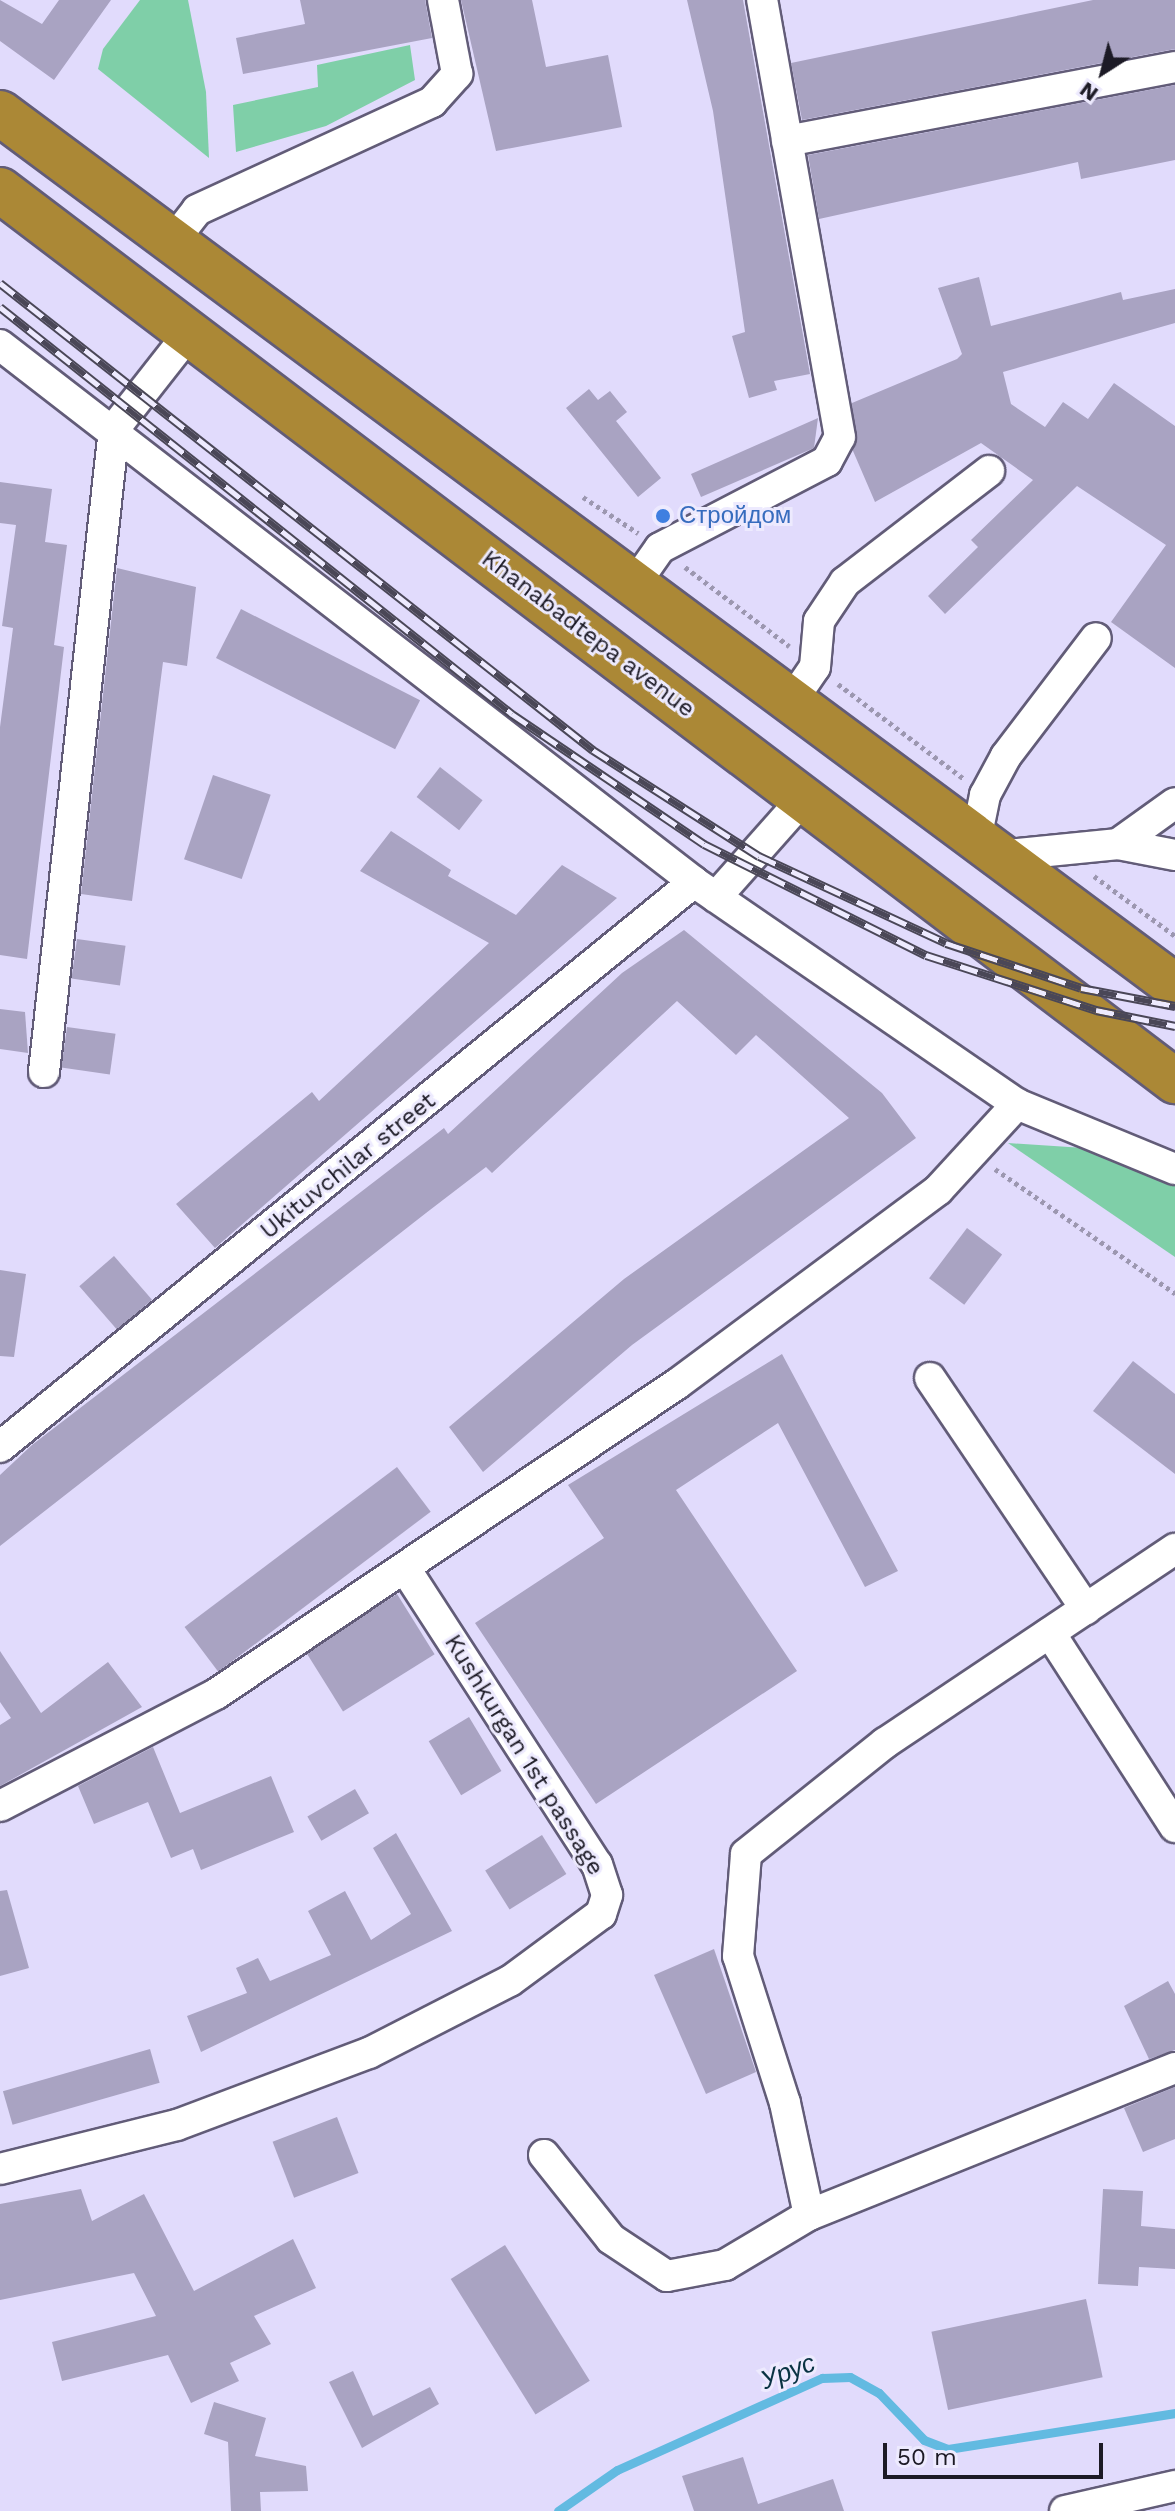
<!DOCTYPE html>
<meta charset="utf-8">
<style>
body{margin:0}
#map{position:relative;width:1175px;height:2511px;overflow:hidden;background:#e1dbfc;font-family:"Work Sans",sans-serif}
div>[style]{position:absolute}
[style*='--x']{left:calc(var(--x)*1px);top:calc(var(--y)*1px);width:calc(var(--w)*1px);rotate:calc(var(--a)*1deg)}
.green>*{inset:0;background:#7fcfa8}
.stream>*{height:9px;margin:-4.5px;padding:0 4.5px;transform-origin:4.5px;border-radius:4.5px;background:#62bae1}
.building>*{inset:0;background:#a9a3c2;transform-origin:0 0}
.path>*{height:5px;margin-top:-2.5px;transform-origin:0;background:repeating-linear-gradient(90deg,#9c97b0 0 4px,transparent 0 8px)}
.roads{filter:drop-shadow(2px 0 #625c78) drop-shadow(-2px 0 #625c78) drop-shadow(0 2px #625c78) drop-shadow(0 -2px #625c78)}
.minor>*{height:30px;margin:-15px;padding:0 15px;transform-origin:15px;border-radius:15px;background:#fff}
.highway>*{height:44px;margin:-22px;padding:0 22px;transform-origin:22px;border-radius:22px;background:#ab8836}
.rail>*{height:9px;margin-top:-4.5px;transform-origin:0;background:repeating-linear-gradient(90deg,#edeafe 0 18px,#4a4757 0 36px);box-sizing:border-box;border-block:2px solid #4a4757}
.dots>*{width:22px;height:22px;translate:-50% -50%;box-sizing:border-box;border:4px solid #edeafe;border-radius:50%}
span{translate:-50% -50%;white-space:nowrap;text-align:center;line-height:1.15;-webkit-text-stroke:6px #edeafe;paint-order:stroke}
.shop-label{font-size:24px;color:#366cbe}
.left{translate:0 -50%;text-align:left}
.street-label{font-size:24px;color:#1c1a25}
.water-label{font-size:26px;color:#093343;font-style:italic}
.north{position:absolute;left:1063px;top:32px;width:80px;height:80px;-webkit-text-stroke:6px #edeafe;paint-order:stroke;rotate:216deg;font-size:22px;font-weight:700;line-height:32px;text-align:center;color:#1c1a25}
.north::after{content:'';display:block;margin:auto;width:28px;height:36px;background:#1c1a25;clip-path:polygon(50% 0,100% 100%,50% 72%,0 100%)}
.scale{position:absolute;left:883px;top:2443px;width:220px;height:36px;box-sizing:border-box;border:4px solid #1c1a25;border-top:0;padding-left:10px;font-size:24px;line-height:28px;white-space:nowrap;color:#1c1a25;-webkit-text-stroke:6px #edeafe;paint-order:stroke}
</style>
<div id="map">
<div class="green">
<div style="clip-path:polygon(140px 0,188px 0,206px 92px,209px 158px,98px 69px,103px 49px)"></div>
<div style="clip-path:polygon(410px 45px,415px 80px,326px 126px,236px 152px,233px 105px,318px 87px,317px 65px)"></div>
<div style="clip-path:polygon(1008px 1143px,1175px 1154px,1175px 1257px)"></div>
</div>
<div class="stream">
<div style="--x:558;--y:2511;--w:72;--a:-34.8"></div>
<div style="--x:617;--y:2470;--w:225;--a:-24.2"></div>
<div style="--x:822;--y:2378;--w:28;--a:-2"></div>
<div style="--x:850;--y:2377;--w:33;--a:29"></div>
<div style="--x:879;--y:2393;--w:65;--a:46.2"></div>
<div style="--x:924;--y:2440;--w:26;--a:21"></div>
<div style="--x:948;--y:2449;--w:230;--a:-9"></div>
</div>
<div class="building">
<div style="clip-path:polygon(0 0,42px 24px,59px 0,111px 0,54px 80px,0 41px)"></div>
<div style="clip-path:polygon(300px 0,425px 0,432px 38px,243px 74px,236px 38px,305px 24px)"></div>
<div style="clip-path:polygon(461px 0,532px 0,546px 67px,608px 55px,622px 127px,496px 151px)"></div>
<div style="clip-path:polygon(687px 0,743px 0,810px 374px,774px 381px,777px 390px,749px 398px,732px 336px,745px 332px,713px 111px)"></div>
<div style="clip-path:polygon(1093px 0,1175px 0,1175px 49px,802px 120px,791px 63px)"></div>
<div style="clip-path:polygon(1175px 85px,1175px 160px,1081px 179px,1078px 162px,819px 219px,808px 155px)"></div>
<div style="clip-path:polygon(979px 277px,991px 326px,1121px 292px,1123px 300px,1175px 289px,1175px 323px,1003px 372px,1011px 404px,1045px 427px,1063px 402px,1088px 419px,1114px 383px,1175px 426px,1175px 668px,1111px 622px,1166px 545px,1077px 486px,945px 614px,928px 596px,978px 547px,971px 540px,1033px 480px,981px 443px,875px 502px,853px 451px,852px 403px,957px 359px,962px 354px,938px 288px)"></div>
<div style="clip-path:polygon(589px 389px,598px 400px,610px 391px,627px 412px,616px 421px,661px 478px,638px 497px,566px 408px)"></div>
<div style="clip-path:polygon(818px 418px,814px 448px,701px 497px,691px 474px)"></div>
<div style="clip-path:polygon(0 482px,52px 489px,45px 542px,67px 545px,54px 645px,64px 647px,27px 959px,0 955px,0 727px,13px 628px,2px 626px,16px 525px,0 523px)"></div>
<div style="clip-path:polygon(117px 568px,196px 587px,187px 666px,163px 662px,132px 901px,81px 894px)"></div>
<div style="left:241px;top:609px;width:201px;height:55px;rotate:27deg"></div>
<div style="left:440px;top:767px;width:54px;height:38px;rotate:38deg"></div>
<div style="left:213px;top:775px;width:61px;height:89px;rotate:19deg"></div>
<div style="clip-path:polygon(391px 831px,451px 870px,448px 876px,516px 915px,562px 865px,617px 898px,215px 1248px,176px 1204px,312px 1092px,319px 1101px,489px 943px,360px 871px)"></div>
<div style="clip-path:polygon(684px 930px,882px 1093px,916px 1138px,632px 1345px,483px 1472px,449px 1427px,624px 1279px,849px 1118px,756px 1035px,736px 1055px,677px 1001px,492px 1173px,486px 1167px,426px 1213px,0 1546px,0 1475px,32px 1445px,444px 1128px,448px 1134px,622px 973px)"></div>
<div style="left:77px;top:939px;width:49px;height:40px;rotate:8deg"></div>
<div style="clip-path:polygon(0 1009px,25px 1012px,28px 1053px,0 1049px)"></div>
<div style="left:67px;top:1027px;width:49px;height:41px;rotate:8deg"></div>
<div style="left:967px;top:1228px;width:44px;height:63px;rotate:37deg"></div>
<div style="left:114px;top:1256px;width:58px;height:46px;rotate:49deg"></div>
<div style="clip-path:polygon(0 1270px,26px 1274px,14px 1357px,0 1356px)"></div>
<div style="clip-path:polygon(782px 1354px,898px 1571px,865px 1587px,778px 1423px,676px 1490px,797px 1671px,596px 1804px,475px 1623px,604px 1538px,568px 1485px)"></div>
<div style="clip-path:polygon(1133px 1361px,1175px 1394px,1175px 1474px,1093px 1411px)"></div>
<div style="left:397px;top:1467px;width:56px;height:266px;rotate:53deg"></div>
<div style="left:397px;top:1594px;width:71px;height:108px;rotate:58deg"></div>
<div style="clip-path:polygon(0 1651px,41px 1713px,108px 1662px,142px 1707px,0 1786px,0 1725px,11px 1718px,0 1702px)"></div>
<div style="left:469px;top:1717px;width:63px;height:47px;rotate:59deg"></div>
<div style="clip-path:polygon(153px 1747px,180px 1813px,271px 1776px,294px 1832px,201px 1870px,193px 1849px,171px 1858px,148px 1802px,94px 1824px,78px 1786px)"></div>
<div style="left:355px;top:1789px;width:28px;height:55px;rotate:60deg"></div>
<div style="clip-path:polygon(396px 1833px,452px 1931px,201px 2052px,187px 2016px,247px 1993px,236px 1968px,258px 1958px,270px 1981px,331px 1955px,308px 1911px,345px 1891px,371px 1940px,411px 1914px,373px 1848px)"></div>
<div style="left:542px;top:1835px;width:46px;height:67px;rotate:58deg"></div>
<div style="clip-path:polygon(7px 1890px,29px 1968px,0 1976px,0 1891px)"></div>
<div style="clip-path:polygon(714px 1949px,756px 2072px,706px 2094px,654px 1975px)"></div>
<div style="clip-path:polygon(1168px 1981px,1175px 1994px,1175px 2050px,1149px 2059px,1124px 2006px)"></div>
<div style="left:150px;top:2049px;width:35px;height:153px;rotate:74deg"></div>
<div style="clip-path:polygon(1175px 2087px,1175px 2139px,1143px 2152px,1124px 2108px)"></div>
<div style="left:337px;top:2117px;width:60px;height:69px;rotate:69deg"></div>
<div style="clip-path:polygon(81px 2189px,92px 2221px,144px 2194px,194px 2291px,293px 2239px,316px 2288px,254px 2316px,271px 2344px,230px 2363px,239px 2381px,191px 2403px,168px 2355px,62px 2381px,52px 2342px,156px 2316px,134px 2273px,0 2300px,0 2204px)"></div>
<div style="clip-path:polygon(1103px 2189px,1143px 2191px,1141px 2226px,1175px 2229px,1175px 2269px,1139px 2267px,1138px 2286px,1098px 2284px)"></div>
<div style="left:505px;top:2245px;width:160px;height:64px;rotate:58deg"></div>
<div style="left:1086px;top:2299px;width:80px;height:158px;rotate:78deg"></div>
<div style="clip-path:polygon(353px 2371px,373px 2416px,430px 2387px,439px 2404px,362px 2448px,329px 2382px)"></div>
<div style="clip-path:polygon(214px 2402px,266px 2418px,255px 2456px,306px 2466px,308px 2491px,260px 2492px,261px 2511px,231px 2511px,228px 2442px,204px 2434px)"></div>
<div style="clip-path:polygon(743px 2457px,758px 2504px,833px 2479px,844px 2511px,694px 2511px,682px 2476px)"></div>
</div>
<div class="path">
<div style="--x:583;--y:497;--w:66;--a:33.2"></div>
<div style="--x:685;--y:567;--w:131;--a:37.2"></div>
<div style="--x:838;--y:684;--w:158;--a:37"></div>
<div style="--x:1094;--y:876;--w:101;--a:36.5"></div>
<div style="--x:995;--y:1169;--w:219;--a:34.6"></div>
</div>
<div class="roads">
<div class="minor">
<div style="--x:787;--y:141;--w:395;--a:-10.8"></div>
<div style="--x:173;--y:241;--w:39;--a:-52"></div>
<div style="--x:197;--y:210;--w:259;--a:-24.7"></div>
<div style="--x:432;--y:102;--w:38;--a:-48"></div>
<div style="--x:457;--y:74;--w:75;--a:-100.7"></div>
<div style="--x:0;--y:345;--w:877;--a:37.73"></div>
<div style="--x:694;--y:882;--w:392;--a:34.5"></div>
<div style="--x:1017;--y:1104;--w:171;--a:22.4"></div>
<div style="--x:634;--y:585;--w:45;--a:-54.9"></div>
<div style="--x:660;--y:548;--w:188;--a:-27.5"></div>
<div style="--x:827;--y:461;--w:27;--a:-62"></div>
<div style="--x:840;--y:437;--w:444;--a:-100.1"></div>
<div style="--x:791;--y:702;--w:42;--a:-55.6"></div>
<div style="--x:815;--y:667;--w:46;--a:-85"></div>
<div style="--x:819;--y:621;--w:47;--a:-56.3"></div>
<div style="--x:845;--y:582;--w:182;--a:-37.6"></div>
<div style="--x:976;--y:839;--w:45;--a:-78.4"></div>
<div style="--x:985;--y:795;--w:44;--a:-61.7"></div>
<div style="--x:1006;--y:756;--w:148;--a:-52.7"></div>
<div style="--x:1118;--y:844;--w:70;--a:-35.7"></div>
<div style="--x:998;--y:856;--w:121;--a:-5.7"></div>
<div style="--x:1118;--y:844;--w:58;--a:10.9"></div>
<div style="--x:716;--y:897;--w:132;--a:-48.4"></div>
<div style="--x:44;--y:1072;--w:647;--a:-83.79"></div>
<div style="--x:114;--y:429;--w:123;--a:-51.9"></div>
<div style="--x:930;--y:1378;--w:279;--a:56"></div>
<div style="--x:0;--y:1447;--w:895;--a:-39.15"></div>
<div style="--x:1050;--y:1633;--w:231;--a:57.2"></div>
<div style="--x:0;--y:1806;--w:243;--a:-27.4"></div>
<div style="--x:216;--y:1694;--w:556;--a:-33.92"></div>
<div style="--x:677;--y:1384;--w:325;--a:-36.6"></div>
<div style="--x:938;--y:1190;--w:117;--a:-47.4"></div>
<div style="--x:544;--y:2155;--w:107;--a:51.4"></div>
<div style="--x:611;--y:2239;--w:67;--a:33.5"></div>
<div style="--x:667;--y:2276;--w:59;--a:-10.7"></div>
<div style="--x:725;--y:2265;--w:98;--a:-30.8"></div>
<div style="--x:809;--y:2215;--w:394;--a:-21.9"></div>
<div style="--x:0;--y:2169;--w:182;--a:-14"></div>
<div style="--x:177;--y:2125;--w:205;--a:-20.6"></div>
<div style="--x:369;--y:2053;--w:158;--a:-27.1"></div>
<div style="--x:510;--y:1981;--w:113;--a:-36.4"></div>
<div style="--x:601;--y:1914;--w:20;--a:-72"></div>
<div style="--x:607;--y:1895;--w:32;--a:-108"></div>
<div style="--x:597;--y:1865;--w:351;--a:-122.9"></div>
<div style="--x:809;--y:2215;--w:115;--a:-102.1"></div>
<div style="--x:785;--y:2103;--w:154;--a:-107.7"></div>
<div style="--x:738;--y:1956;--w:102;--a:-85.5"></div>
<div style="--x:746;--y:1854;--w:178;--a:-38.6"></div>
<div style="--x:885;--y:1743;--w:349;--a:-33.8"></div>
<div style="--x:1065;--y:2511;--w:113;--a:-12.8"></div>
</div>
<div class="highway">
<div style="--x:0;--y:113;--w:1464;--a:36.61"></div>
<div style="--x:0;--y:190;--w:1475;--a:37.17"></div>
</div>
</div>
<div class="rail">
<div style="--x:0;--y:283;--w:755;--a:38.22"></div>
<div style="--x:593;--y:750;--w:197;--a:32.6"></div>
<div style="--x:759;--y:856;--w:206;--a:24.9"></div>
<div style="--x:946;--y:943;--w:142;--a:18.4"></div>
<div style="--x:1081;--y:988;--w:96;--a:10.8"></div>
<div style="--x:0;--y:307;--w:654;--a:38.48"></div>
<div style="--x:512;--y:714;--w:232;--a:34.1"></div>
<div style="--x:704;--y:844;--w:248;--a:26.6"></div>
<div style="--x:926;--y:955;--w:179;--a:17.9"></div>
<div style="--x:1096;--y:1010;--w:81;--a:11.4"></div>
</div>
<div class="dots">
<div style="left:663px;top:516px;background:#3f7fe0"></div>
</div>
<div class="shop-label">
<span class="left" style="left:679px;top:516px">Стройдом</span>
</div>
<div class="street-label">
<span style="left:588px;top:634px;rotate:37deg">Khanabadtepa avenue</span>
<span style="left:348px;top:1166px;rotate:-39deg">Ukituvchilar street</span>
<span style="left:524px;top:1755px;rotate:58deg">Kushkurgan 1st passage</span>
</div>
<div class="water-label">
<span style="left:788px;top:2372px;rotate:-21deg">Урус</span>
</div>
<div class="north">N</div>
<div class="scale">50 m</div>
</div>
